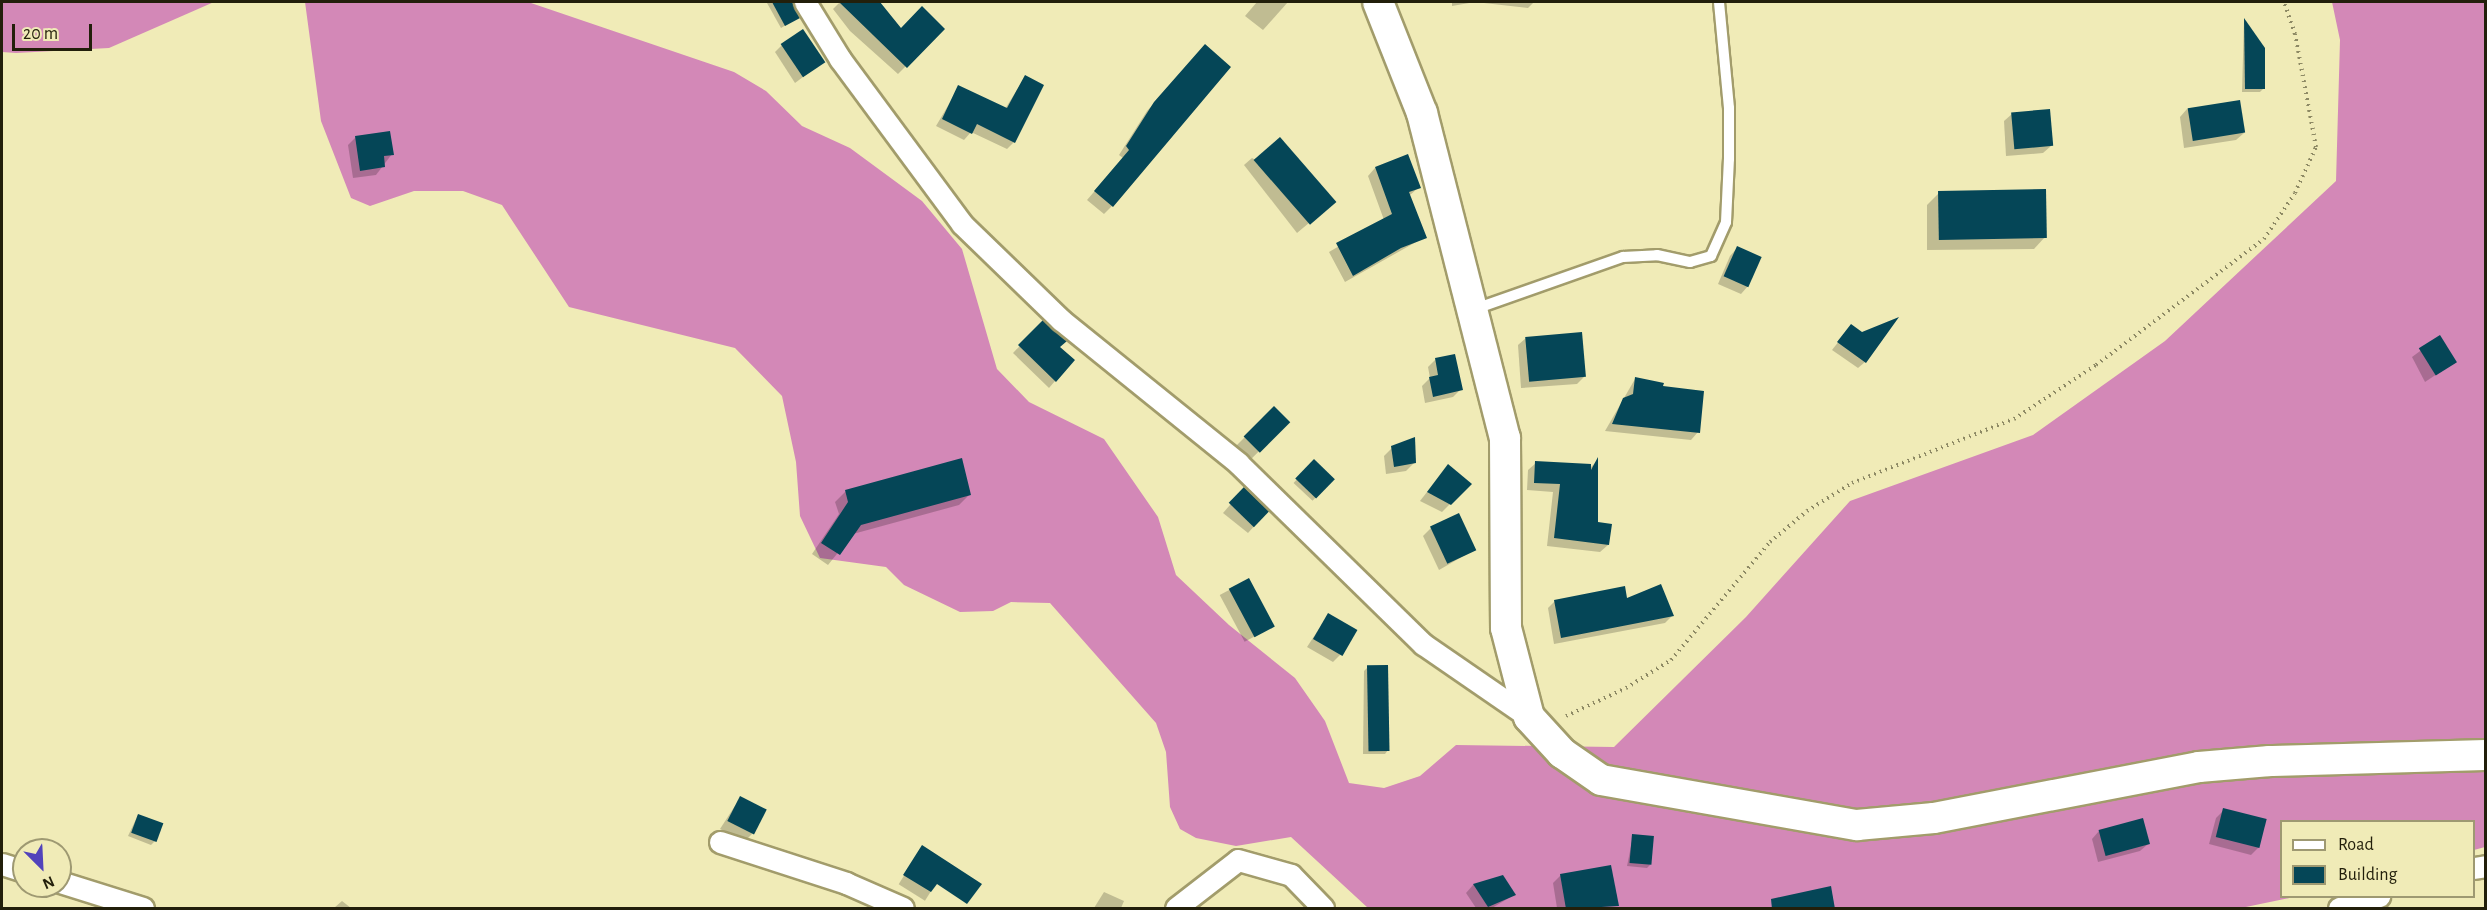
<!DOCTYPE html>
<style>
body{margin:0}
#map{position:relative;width:2487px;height:910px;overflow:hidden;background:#f0ebb7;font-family:"Alegreya Sans",sans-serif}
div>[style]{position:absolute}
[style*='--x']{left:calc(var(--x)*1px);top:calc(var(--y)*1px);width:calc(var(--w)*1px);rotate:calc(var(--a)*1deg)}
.forest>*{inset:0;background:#d388b7}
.shadow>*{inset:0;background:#0003;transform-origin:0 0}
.building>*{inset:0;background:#054657;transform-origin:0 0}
.path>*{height:4px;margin-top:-2px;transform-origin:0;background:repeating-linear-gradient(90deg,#8d8964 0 1.5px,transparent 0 6px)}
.roads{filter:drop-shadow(2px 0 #a29c6b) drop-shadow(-2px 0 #a29c6b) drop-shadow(0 2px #a29c6b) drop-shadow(0 -2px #a29c6b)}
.service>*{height:10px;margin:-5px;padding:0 5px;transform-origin:5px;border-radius:5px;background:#fff}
.minor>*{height:21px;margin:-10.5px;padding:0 10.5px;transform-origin:10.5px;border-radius:10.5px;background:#fff}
.secondary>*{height:30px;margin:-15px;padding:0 15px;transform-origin:15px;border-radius:15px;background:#fff}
span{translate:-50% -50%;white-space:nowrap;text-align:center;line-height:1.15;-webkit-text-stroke:6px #f0ebb7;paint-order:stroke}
.frame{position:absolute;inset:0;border:3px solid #221f0b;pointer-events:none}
.legend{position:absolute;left:2280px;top:820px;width:195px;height:78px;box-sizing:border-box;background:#f0ebb7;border:2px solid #9e9972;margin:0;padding:8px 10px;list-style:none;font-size:18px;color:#221f0b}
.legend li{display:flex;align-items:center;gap:12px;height:30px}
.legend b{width:30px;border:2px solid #9e9972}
.north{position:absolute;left:12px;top:838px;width:60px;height:60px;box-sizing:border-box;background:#f0ebb7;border:2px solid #9e9972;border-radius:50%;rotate:156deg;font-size:16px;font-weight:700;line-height:24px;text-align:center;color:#221f0b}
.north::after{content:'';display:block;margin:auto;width:21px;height:27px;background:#5243bb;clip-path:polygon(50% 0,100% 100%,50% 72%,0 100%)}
.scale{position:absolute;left:12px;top:24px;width:80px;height:27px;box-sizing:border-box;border:3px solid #221f0b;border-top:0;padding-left:8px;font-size:18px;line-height:21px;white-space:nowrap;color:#221f0b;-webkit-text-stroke:4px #f0ebb7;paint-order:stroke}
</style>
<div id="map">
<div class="forest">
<div style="clip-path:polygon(2px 2px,214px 2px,109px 48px,16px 53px,2px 52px)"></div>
<div style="clip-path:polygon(305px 2px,528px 2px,734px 72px,766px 91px,802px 126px,850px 148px,922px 201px,962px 249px,997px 369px,1029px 402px,1104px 439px,1158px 517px,1176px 575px,1229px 625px,1295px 678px,1325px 721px,1349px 783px,1384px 788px,1420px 776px,1456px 745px,1614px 747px,1746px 617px,1850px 501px,2033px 435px,2165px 341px,2336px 181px,2340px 40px,2332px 2px,2485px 2px,2485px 847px,2474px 850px,2474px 822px,2282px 822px,2282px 896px,2294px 897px,2241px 908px,1368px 908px,1291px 837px,1236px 846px,1196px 838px,1180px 829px,1170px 807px,1166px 752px,1156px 723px,1050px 603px,1011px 602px,993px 611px,960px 612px,904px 585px,886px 567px,820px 558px,800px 516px,796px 462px,782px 396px,735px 348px,569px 307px,502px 205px,463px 191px,414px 191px,370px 206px,351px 198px,321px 121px)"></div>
</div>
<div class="shadow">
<div style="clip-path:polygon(792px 2px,798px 18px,781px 28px,767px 3px)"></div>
<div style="clip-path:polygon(840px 2px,878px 2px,901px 30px,943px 29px,898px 74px,850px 31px,833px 9px)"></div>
<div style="clip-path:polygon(1257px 2px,1288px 2px,1263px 30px,1245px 16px)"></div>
<div style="clip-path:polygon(1452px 2px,1534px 2px,1528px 8px,1475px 2px,1452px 6px)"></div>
<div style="clip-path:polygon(2244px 21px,2264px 49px,2264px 88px,2260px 92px,2242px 92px)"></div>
<div style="clip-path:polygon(782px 45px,823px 62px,795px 83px,775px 52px)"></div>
<div style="clip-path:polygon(1197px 54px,1112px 206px,1104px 214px,1087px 200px,1123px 158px,1119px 155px,1147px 111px)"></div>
<div style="clip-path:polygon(1025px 77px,1014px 142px,1007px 149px,971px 132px,964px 140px,936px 126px,959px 87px,1005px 109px)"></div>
<div style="clip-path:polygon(2187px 109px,2244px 133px,2236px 140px,2184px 148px,2180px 117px)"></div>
<div style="clip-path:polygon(2012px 114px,2051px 146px,2043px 153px,2006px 156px,2004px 121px)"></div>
<div style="clip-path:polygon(356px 137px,392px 154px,376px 175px,353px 178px,348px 145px)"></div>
<div style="clip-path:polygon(1252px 158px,1334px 202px,1297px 233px,1244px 165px)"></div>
<div style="clip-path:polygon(1375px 168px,1419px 187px,1409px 196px,1425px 237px,1345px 282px,1329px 252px,1384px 220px,1368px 176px)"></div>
<div style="clip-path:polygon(1939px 193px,2045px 237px,2034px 249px,1927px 250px,1927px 205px)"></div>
<div style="clip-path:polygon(1737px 248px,1748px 286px,1741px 294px,1718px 284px,1730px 256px)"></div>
<div style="clip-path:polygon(1043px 322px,1058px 347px,1073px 360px,1049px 388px,1013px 353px)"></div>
<div style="clip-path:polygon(1851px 326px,1865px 362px,1858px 368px,1832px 350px)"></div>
<div style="clip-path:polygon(2439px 337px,2455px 362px,2425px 382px,2412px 357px)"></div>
<div style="clip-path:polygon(1526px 338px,1584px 377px,1577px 384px,1521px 388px,1518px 345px)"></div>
<div style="clip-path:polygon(1436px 359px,1461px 389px,1453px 397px,1425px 403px,1422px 386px,1430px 378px,1428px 367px)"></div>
<div style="clip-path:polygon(1635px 379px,1661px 388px,1698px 432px,1691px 440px,1605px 431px)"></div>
<div style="left:1274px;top:408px;width:20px;height:53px;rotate:45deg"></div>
<div style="clip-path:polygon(1392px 448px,1414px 463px,1406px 471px,1386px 474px,1384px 456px)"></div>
<div style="left:1314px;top:461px;width:26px;height:30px;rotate:43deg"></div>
<div style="clip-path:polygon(1597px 461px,1596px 523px,1608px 545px,1600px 552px,1547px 546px,1553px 492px,1527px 490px,1528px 470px,1536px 463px,1590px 468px)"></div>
<div style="clip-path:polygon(1441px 474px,1470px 484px,1442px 512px,1420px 501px)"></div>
<div style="clip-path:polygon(846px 491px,970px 494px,959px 505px,853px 534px,828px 565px,812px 554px,839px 514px,835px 502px)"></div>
<div style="clip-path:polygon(1237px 497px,1267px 512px,1248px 533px,1223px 513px)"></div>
<div style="clip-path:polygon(1431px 528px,1474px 550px,1439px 570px,1423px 536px)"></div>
<div style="left:1248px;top:580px;width:53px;height:32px;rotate:62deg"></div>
<div style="clip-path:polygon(1626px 600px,1672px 616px,1665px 623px,1554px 644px,1548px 608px,1555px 601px)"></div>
<div style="clip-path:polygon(1328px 615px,1340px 655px,1333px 662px,1307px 647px)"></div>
<div style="clip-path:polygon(1368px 667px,1388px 750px,1385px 754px,1363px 754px,1364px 671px)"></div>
<div style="clip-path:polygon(740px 798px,752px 834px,744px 842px,720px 829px)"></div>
<div style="clip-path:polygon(2224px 810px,2259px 847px,2251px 855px,2209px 844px,2216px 818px)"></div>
<div style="clip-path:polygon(138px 815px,155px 841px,151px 845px,128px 836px)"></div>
<div style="clip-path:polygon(2099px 831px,2148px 844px,2140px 851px,2098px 862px,2092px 839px)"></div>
<div style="clip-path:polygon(1633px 836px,1650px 865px,1647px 868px,1627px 866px)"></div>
<div style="left:922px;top:847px;width:31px;height:44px;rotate:32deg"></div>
<div style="clip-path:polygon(1561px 875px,1617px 906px,1557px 908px,1553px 883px)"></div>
<div style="clip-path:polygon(1502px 877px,1514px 895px,1492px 908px,1476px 908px,1466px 893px,1473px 885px)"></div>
<div style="clip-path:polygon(1104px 892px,1124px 901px,1121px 908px,1094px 908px)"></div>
<div style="clip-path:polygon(342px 901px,351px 908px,334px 908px)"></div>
</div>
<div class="building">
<div style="clip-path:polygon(772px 2px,792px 2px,800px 18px,785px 26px)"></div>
<div style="clip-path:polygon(839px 2px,880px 2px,901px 28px,922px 6px,945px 29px,907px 68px)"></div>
<div style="clip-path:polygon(2244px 18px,2265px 48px,2265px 89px,2245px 89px)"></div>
<div style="left:803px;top:29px;width:40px;height:27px;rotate:56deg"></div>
<div style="clip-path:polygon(1205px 44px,1231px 67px,1113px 207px,1094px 191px,1129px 150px,1126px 146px,1154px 102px)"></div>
<div style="clip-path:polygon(1025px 75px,1044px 85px,1015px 143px,977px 124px,972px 134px,942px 119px,958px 85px,1007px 108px)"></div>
<div style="left:2240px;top:100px;width:33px;height:53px;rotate:81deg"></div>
<div style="left:2050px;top:109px;width:37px;height:39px;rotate:85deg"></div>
<div style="clip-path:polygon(390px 131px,394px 155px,384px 156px,385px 167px,360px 171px,355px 136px)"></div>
<div style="left:1280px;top:137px;width:86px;height:35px;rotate:49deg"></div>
<div style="clip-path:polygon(1408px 154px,1421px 188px,1409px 192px,1427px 238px,1401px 248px,1353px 276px,1336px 243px,1392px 214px,1375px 167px)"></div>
<div style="left:2046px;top:189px;width:49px;height:108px;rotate:89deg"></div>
<div style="left:1737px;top:246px;width:27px;height:33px;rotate:24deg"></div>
<div style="clip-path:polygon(1899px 317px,1866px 363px,1837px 342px,1851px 324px,1862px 332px)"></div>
<div style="clip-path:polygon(1043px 320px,1067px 341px,1060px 347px,1075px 360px,1056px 382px,1018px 345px)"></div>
<div style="left:1582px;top:332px;width:45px;height:57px;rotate:85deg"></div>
<div style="left:2440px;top:335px;width:32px;height:25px;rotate:58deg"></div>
<div style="clip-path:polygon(1455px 354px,1463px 390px,1433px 397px,1429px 377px,1438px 375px,1435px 358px)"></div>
<div style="clip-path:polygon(1635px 377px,1664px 383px,1663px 386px,1704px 391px,1700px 433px,1612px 424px,1623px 398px,1633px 394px)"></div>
<div style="left:1274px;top:406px;width:23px;height:43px;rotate:45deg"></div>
<div style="clip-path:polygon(1415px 437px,1416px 463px,1394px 467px,1391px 446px)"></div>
<div style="clip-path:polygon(1598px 457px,1598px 522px,1612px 524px,1609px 545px,1554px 538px,1560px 484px,1534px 483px,1535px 461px,1591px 464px,1591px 470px)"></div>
<div style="clip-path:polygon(962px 458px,971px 495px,861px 525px,840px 555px,821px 543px,848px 502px,845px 490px)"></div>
<div style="left:1314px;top:459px;width:29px;height:27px;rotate:44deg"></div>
<div style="clip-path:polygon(1448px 464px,1472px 484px,1451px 505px,1427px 492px)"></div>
<div style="left:1244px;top:487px;width:35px;height:22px;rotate:44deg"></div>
<div style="left:1459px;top:513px;width:41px;height:32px;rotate:65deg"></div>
<div style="left:1249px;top:578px;width:55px;height:23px;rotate:62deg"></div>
<div style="clip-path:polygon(1661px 584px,1674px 616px,1561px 638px,1554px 600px,1625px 586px,1627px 598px)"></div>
<div style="left:1328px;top:613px;width:34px;height:30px;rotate:30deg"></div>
<div style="left:1388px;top:665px;width:86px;height:21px;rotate:89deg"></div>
<div style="left:740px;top:796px;width:30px;height:28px;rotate:27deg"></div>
<div style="left:2223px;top:808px;width:45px;height:30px;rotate:14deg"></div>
<div style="left:138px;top:814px;width:27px;height:20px;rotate:20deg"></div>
<div style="left:2143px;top:818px;width:27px;height:46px;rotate:75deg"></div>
<div style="left:1632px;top:834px;width:22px;height:29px;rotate:5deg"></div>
<div style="clip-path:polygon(922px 845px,982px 884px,967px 904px,937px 884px,931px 892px,903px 875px)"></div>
<div style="clip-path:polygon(1611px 865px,1619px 906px,1566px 909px,1560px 874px)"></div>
<div style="clip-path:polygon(1503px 875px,1516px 895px,1488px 907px,1473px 884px)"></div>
<div style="clip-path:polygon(1831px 886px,1835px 909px,1772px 909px,1771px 899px)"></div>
</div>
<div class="path">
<div style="--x:1566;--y:716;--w:66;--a:-25"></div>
<div style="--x:1626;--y:688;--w:53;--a:-31.9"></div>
<div style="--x:1671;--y:660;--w:154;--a:-50"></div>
<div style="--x:1770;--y:542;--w:48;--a:-40"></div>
<div style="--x:1807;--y:511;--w:53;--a:-31.9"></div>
<div style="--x:1852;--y:483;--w:174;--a:-21.6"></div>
<div style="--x:2014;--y:419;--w:98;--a:-33.4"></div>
<div style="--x:2096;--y:365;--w:210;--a:-36.9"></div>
<div style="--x:2264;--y:239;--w:55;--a:-56"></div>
<div style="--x:2295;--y:193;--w:51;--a:-65.5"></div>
<div style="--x:2316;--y:147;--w:115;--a:-100.5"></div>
<div style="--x:2295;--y:34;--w:34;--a:-109"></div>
</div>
<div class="roads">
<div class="service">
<div style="--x:1475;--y:309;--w:157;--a:-19.4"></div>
<div style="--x:1623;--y:257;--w:34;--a:-3"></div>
<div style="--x:1657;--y:255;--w:34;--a:12"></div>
<div style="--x:1690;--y:262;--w:22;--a:-16"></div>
<div style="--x:1711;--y:256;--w:37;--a:-66"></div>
<div style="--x:1726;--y:222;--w:63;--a:-87.3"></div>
<div style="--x:1729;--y:159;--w:51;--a:-90"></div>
<div style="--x:1729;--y:108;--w:106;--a:-95.4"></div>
</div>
<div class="minor">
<div style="--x:805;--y:2;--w:67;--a:58.4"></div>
<div style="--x:840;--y:59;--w:205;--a:53.5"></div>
<div style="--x:962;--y:224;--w:138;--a:44.1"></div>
<div style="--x:1061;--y:320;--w:228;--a:38.9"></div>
<div style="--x:1238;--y:463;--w:259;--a:44.4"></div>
<div style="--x:1423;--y:644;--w:129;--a:34.6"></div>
<div style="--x:720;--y:842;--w:133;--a:18"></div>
<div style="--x:846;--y:883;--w:62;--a:23.7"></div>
<div style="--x:2;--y:864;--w:23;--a:18"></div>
<div style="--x:2474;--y:868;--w:12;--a:-9"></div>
<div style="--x:60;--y:882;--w:87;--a:17.4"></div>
<div style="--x:1176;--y:908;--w:78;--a:-37.7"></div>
<div style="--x:1238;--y:860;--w:55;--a:15.8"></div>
<div style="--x:1291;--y:875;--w:46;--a:45.9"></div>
<div style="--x:2339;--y:908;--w:42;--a:-16.7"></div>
</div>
<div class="secondary">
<div style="--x:1378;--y:2;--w:119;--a:68.4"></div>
<div style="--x:1422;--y:113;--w:335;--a:75.7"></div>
<div style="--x:1505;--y:438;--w:190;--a:89.7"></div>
<div style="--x:1506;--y:628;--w:92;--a:75.5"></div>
<div style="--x:1529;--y:717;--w:49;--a:47.5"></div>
<div style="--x:1562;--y:753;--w:47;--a:34.7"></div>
<div style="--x:1601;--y:780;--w:260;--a:10"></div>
<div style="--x:1857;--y:825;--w:77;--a:-5.2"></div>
<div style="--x:1934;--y:818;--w:270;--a:-10.9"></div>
<div style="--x:2199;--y:767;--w:71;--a:-4.8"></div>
<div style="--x:2270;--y:761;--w:216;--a:-1.6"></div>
</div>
</div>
<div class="frame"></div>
<ul class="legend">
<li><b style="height:8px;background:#fff"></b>Road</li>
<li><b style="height:16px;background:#054657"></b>Building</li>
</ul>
<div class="north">N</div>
<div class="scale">20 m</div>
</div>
